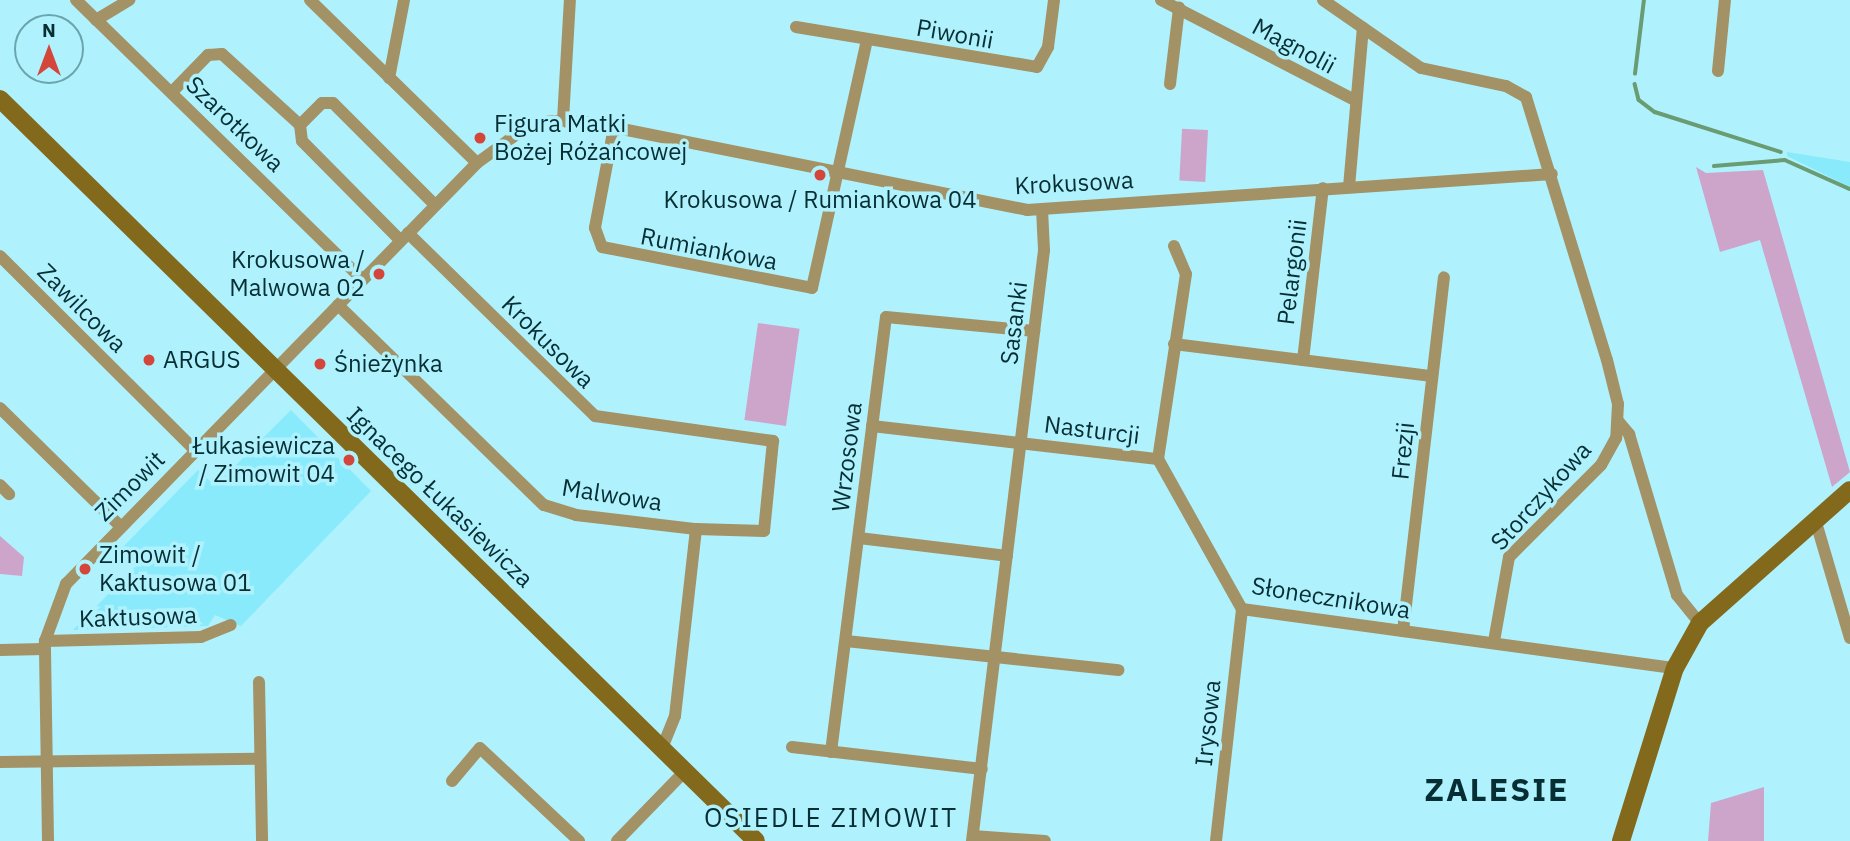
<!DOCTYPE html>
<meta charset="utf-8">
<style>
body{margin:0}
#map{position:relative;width:1850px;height:841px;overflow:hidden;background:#aff2fe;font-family:"IBM Plex Sans",sans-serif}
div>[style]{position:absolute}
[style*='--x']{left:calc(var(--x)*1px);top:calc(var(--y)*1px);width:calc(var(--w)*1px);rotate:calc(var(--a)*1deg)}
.built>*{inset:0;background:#88eafa}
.green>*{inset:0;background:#cea5ca;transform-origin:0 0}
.stream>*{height:3.5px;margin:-1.75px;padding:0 1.75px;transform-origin:1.75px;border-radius:1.75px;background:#699c72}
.street>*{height:12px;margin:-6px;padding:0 6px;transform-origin:6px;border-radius:6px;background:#a39265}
.secondary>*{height:18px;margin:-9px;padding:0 9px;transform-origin:9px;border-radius:9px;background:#83691b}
.dots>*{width:19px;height:19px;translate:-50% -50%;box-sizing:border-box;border:4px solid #aff2fe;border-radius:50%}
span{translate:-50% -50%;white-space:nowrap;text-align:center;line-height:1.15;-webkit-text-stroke:7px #aff2fe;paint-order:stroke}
.street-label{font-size:24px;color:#072e33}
.poi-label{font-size:24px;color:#072e33}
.left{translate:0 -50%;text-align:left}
.right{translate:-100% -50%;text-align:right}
.neighbourhood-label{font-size:26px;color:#072e33;letter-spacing:2px}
.district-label{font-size:32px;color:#072e33;font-weight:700;letter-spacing:2px}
.north{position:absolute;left:14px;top:14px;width:70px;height:70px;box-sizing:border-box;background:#aff2fe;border:2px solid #6ca4ad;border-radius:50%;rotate:0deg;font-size:19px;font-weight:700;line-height:28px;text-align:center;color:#072e33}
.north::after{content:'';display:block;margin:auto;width:24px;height:32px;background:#d34639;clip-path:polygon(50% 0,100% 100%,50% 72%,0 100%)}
</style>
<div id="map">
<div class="built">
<div style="clip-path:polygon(1787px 152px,1850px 162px,1850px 187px,1787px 156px)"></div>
<div style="clip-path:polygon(291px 410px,371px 491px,241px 626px,215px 615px,208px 626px,73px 630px,136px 566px,120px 550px,198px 470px,215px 486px)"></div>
</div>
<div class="green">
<div style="left:1208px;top:130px;width:52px;height:26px;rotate:93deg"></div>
<div style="clip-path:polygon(1696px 167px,1706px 173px,1763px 170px,1850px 472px,1832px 487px,1760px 240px,1720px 252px)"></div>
<div style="left:758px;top:323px;width:42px;height:98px;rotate:8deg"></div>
<div style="clip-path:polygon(0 536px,24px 557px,22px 576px,0 574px)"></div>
<div style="clip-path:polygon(1764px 787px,1764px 841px,1708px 841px,1711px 803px)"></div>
</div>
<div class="stream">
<div style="--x:1635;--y:74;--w:75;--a:-83.1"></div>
<div style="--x:1635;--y:84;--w:16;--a:76"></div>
<div style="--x:1639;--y:100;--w:20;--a:37"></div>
<div style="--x:1655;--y:112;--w:132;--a:17.6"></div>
<div style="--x:1714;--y:166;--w:71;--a:-4.8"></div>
<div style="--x:1785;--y:160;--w:71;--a:24"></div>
</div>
<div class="street">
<div style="--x:76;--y:0;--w:400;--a:44.3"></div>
<div style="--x:310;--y:0;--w:233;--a:44.3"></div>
<div style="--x:1161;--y:0;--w:216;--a:27.3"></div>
<div style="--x:1323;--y:0;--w:119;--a:34.8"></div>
<div style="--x:1421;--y:68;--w:87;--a:12"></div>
<div style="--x:1506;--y:86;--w:23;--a:29"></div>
<div style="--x:1526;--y:97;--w:275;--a:72.9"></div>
<div style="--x:1607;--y:360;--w:45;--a:76"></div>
<div style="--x:1618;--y:404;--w:34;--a:93"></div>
<div style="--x:1616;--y:438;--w:31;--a:119"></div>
<div style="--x:1601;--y:465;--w:130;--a:135"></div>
<div style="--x:1509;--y:557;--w:85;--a:100.1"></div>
<div style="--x:96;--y:20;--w:39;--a:-31"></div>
<div style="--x:796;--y:27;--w:244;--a:9.4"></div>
<div style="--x:1037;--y:67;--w:23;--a:-61"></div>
<div style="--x:1048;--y:47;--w:47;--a:-82.7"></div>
<div style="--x:1718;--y:71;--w:71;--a:-84.4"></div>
<div style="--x:389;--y:78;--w:79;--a:-79.1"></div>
<div style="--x:1170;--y:84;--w:77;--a:-83.2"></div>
<div style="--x:172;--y:92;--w:52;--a:-45.8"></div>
<div style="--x:208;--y:55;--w:14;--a:-4"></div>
<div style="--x:222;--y:54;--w:105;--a:42.3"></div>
<div style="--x:300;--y:125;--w:16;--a:83"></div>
<div style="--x:302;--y:141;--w:139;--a:45.3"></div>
<div style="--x:563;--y:120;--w:120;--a:-86.7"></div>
<div style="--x:300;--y:125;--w:31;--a:-45"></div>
<div style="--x:322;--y:103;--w:11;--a:0"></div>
<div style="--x:333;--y:103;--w:144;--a:45"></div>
<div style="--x:614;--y:127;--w:103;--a:100.7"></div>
<div style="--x:595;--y:228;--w:20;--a:70"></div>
<div style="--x:602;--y:247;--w:214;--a:11"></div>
<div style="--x:812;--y:288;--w:254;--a:-77.5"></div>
<div style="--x:1349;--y:187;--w:160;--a:-85"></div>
<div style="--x:408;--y:233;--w:262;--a:44.4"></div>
<div style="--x:595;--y:416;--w:180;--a:8"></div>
<div style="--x:773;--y:441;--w:90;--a:95.7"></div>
<div style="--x:764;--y:531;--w:68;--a:-178.3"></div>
<div style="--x:1174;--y:246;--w:30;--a:67"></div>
<div style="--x:1186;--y:274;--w:187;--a:98.6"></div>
<div style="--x:1158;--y:459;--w:172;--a:60.8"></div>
<div style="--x:1242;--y:609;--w:437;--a:7.8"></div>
<div style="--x:0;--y:256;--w:275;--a:44.9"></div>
<div style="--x:338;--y:305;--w:287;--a:44.2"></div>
<div style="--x:544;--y:505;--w:34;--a:17"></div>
<div style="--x:576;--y:515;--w:121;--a:6.7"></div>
<div style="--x:696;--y:529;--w:188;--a:96.4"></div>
<div style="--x:675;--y:716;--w:35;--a:112"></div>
<div style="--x:1174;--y:344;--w:260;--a:7.1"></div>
<div style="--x:1303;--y:360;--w:173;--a:-83.4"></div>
<div style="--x:0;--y:408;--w:168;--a:44.5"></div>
<div style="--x:1619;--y:422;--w:16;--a:50"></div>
<div style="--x:1629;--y:434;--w:168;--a:73.4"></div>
<div style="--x:1677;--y:595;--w:36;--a:51"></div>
<div style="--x:872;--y:426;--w:288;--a:6.6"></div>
<div style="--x:0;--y:485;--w:13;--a:45"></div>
<div style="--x:1815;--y:519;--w:124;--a:73.6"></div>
<div style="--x:859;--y:538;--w:149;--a:6.9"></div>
<div style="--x:1403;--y:631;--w:356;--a:-83.4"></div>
<div style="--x:45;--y:641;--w:156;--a:-1.5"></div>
<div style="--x:201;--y:637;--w:32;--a:-22"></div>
<div style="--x:846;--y:641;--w:274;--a:6.1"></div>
<div style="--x:0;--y:650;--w:44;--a:-1.3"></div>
<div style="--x:259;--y:682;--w:159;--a:88.9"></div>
<div style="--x:792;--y:747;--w:191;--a:6.6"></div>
<div style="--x:831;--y:752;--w:438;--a:-82.8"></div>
<div style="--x:886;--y:317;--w:149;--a:5.4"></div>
<div style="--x:0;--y:762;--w:260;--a:-0.7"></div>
<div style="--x:452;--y:781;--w:43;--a:-49.7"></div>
<div style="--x:480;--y:748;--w:136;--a:43.2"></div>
<div style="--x:973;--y:836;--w:72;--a:4"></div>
<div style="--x:48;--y:841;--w:200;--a:-90.9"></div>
<div style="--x:45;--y:641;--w:61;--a:-69.8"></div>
<div style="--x:66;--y:584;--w:588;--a:-45.69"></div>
<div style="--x:477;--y:163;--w:58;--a:-35.9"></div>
<div style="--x:524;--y:129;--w:27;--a:-17"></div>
<div style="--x:550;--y:121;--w:37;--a:2"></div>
<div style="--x:587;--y:122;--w:449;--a:11.3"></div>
<div style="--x:1027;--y:210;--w:526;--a:-3.92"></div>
<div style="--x:617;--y:841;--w:98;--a:-45.8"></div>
<div style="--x:972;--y:841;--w:595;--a:-83.05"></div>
<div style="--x:1044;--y:250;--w:41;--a:-92.8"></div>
<div style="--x:1216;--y:841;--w:233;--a:-83.6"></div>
</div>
<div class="secondary">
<div style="--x:0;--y:99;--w:1059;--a:44.46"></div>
<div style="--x:1621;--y:841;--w:181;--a:-72.7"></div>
<div style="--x:1675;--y:668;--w:51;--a:-60.9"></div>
<div style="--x:1700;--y:623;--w:200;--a:-41.6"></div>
</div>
<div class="dots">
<div style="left:480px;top:138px;background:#d34639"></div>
<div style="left:820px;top:175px;background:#d34639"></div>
<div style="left:379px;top:274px;background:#d34639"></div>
<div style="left:149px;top:360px;background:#d34639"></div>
<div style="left:320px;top:364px;background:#d34639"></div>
<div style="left:349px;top:460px;background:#d34639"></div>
<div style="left:85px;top:569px;background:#d34639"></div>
</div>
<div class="street-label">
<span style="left:955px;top:34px;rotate:10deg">Piwonii</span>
<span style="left:1294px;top:46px;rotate:28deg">Magnolii</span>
<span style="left:235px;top:124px;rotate:44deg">Szarotkowa</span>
<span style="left:1074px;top:183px;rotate:-3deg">Krokusowa</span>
<span style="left:709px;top:249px;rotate:11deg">Rumiankowa</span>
<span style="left:1292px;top:272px;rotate:-83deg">Pelargonii</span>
<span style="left:82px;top:308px;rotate:45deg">Zawilcowa</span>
<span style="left:1014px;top:323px;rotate:-83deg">Sasanki</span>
<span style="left:548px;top:342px;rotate:45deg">Krokusowa</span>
<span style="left:1092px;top:430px;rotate:7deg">Nasturcji</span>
<span style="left:1403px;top:451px;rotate:-84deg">Frezji</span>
<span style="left:847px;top:457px;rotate:-83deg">Wrzosowa</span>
<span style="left:130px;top:486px;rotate:-45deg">Zimowit</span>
<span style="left:612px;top:495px;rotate:9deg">Malwowa</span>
<span style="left:1541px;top:496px;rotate:-48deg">Storczykowa</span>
<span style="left:440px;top:497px;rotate:44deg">Ignacego Łukasiewicza</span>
<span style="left:1331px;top:598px;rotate:9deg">Słonecznikowa</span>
<span style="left:138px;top:617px;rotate:-2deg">Kaktusowa</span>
<span style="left:1208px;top:723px;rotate:-84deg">Irysowa</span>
</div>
<div class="poi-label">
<span class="left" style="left:494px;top:138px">Figura Matki<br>Bożej Różańcowej</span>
<span style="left:820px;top:200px">Krokusowa / Rumiankowa 04</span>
<span class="right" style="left:365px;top:274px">Krokusowa /<br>Malwowa 02</span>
<span class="left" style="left:163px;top:360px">ARGUS</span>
<span class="left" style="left:334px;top:364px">Śnieżynka</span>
<span class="right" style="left:335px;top:460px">Łukasiewicza<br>/ Zimowit 04</span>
<span class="left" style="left:99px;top:569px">Zimowit /<br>Kaktusowa 01</span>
</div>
<div class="neighbourhood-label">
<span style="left:831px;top:818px">OSIEDLE ZIMOWIT</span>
</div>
<div class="district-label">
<span style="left:1497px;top:789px">ZALESIE</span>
</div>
<div class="north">N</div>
</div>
